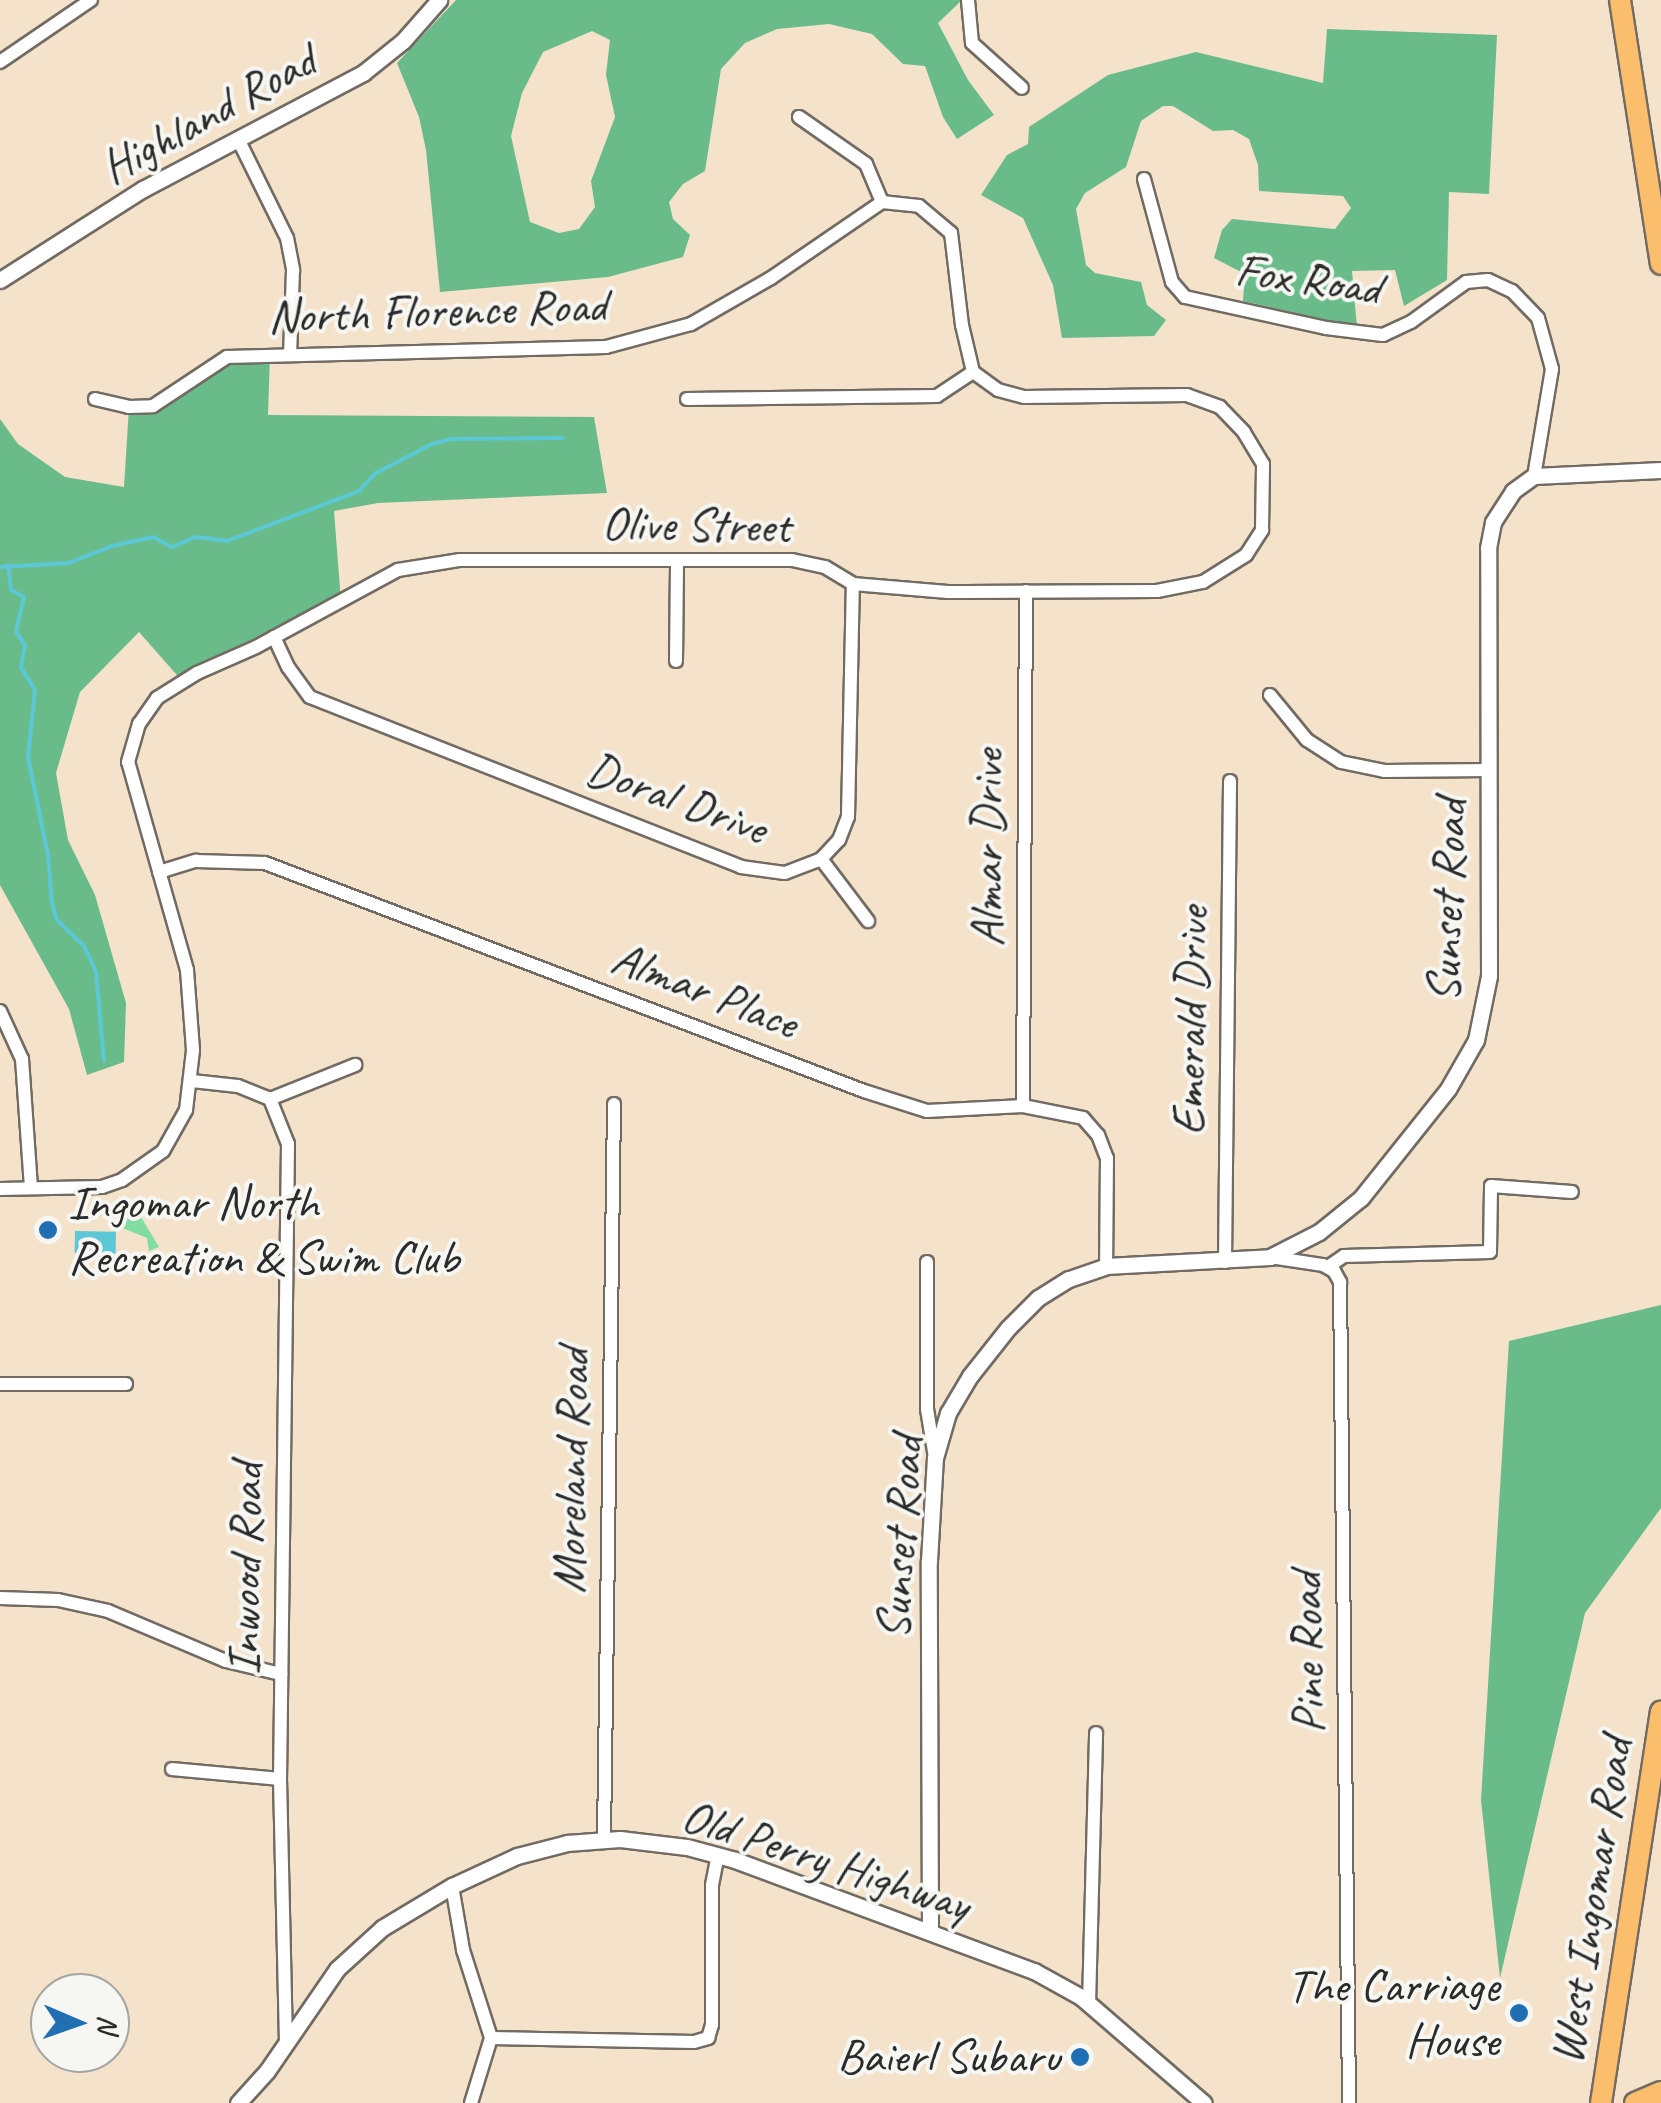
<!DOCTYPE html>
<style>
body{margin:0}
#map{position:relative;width:1661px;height:2103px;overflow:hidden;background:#f4e2ca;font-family:Caveat,sans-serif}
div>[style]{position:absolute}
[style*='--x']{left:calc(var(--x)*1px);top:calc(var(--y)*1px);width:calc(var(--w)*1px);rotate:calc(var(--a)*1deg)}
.green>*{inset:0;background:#82dda3}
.forest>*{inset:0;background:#69bc89}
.water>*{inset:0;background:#5cc7d6;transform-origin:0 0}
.stream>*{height:4px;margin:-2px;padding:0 2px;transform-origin:2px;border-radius:2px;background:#5cc7d6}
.roads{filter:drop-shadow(2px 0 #716b63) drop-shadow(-2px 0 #716b63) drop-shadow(0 2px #716b63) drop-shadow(0 -2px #716b63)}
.minor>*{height:12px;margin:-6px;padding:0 6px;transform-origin:6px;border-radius:6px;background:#fff}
.tertiary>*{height:15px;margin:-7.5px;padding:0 7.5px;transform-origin:7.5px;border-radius:7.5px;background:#fff}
.primary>*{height:20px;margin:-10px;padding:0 10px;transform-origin:10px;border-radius:10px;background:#fabe6d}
.dots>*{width:28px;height:28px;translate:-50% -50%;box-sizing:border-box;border:5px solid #f6f6f2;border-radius:50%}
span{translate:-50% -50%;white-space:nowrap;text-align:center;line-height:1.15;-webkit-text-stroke:8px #f6f6f2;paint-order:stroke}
.street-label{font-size:48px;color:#2b2b2b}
.poi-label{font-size:48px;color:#2b2b2b}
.left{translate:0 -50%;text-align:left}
.right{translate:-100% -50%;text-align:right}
.north{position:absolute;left:30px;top:1973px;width:100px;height:100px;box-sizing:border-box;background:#f6f6f2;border:2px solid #a5a5a2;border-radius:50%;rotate:92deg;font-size:28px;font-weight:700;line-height:40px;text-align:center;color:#2b2b2b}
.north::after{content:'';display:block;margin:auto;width:35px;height:45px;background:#1f6fb2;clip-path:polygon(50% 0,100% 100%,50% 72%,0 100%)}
</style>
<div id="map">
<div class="green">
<div style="clip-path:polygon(125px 1198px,141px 1217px,159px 1247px,149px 1251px,147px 1238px,120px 1227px,115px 1203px)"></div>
</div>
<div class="forest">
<div style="clip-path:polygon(evenodd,456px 0,962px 0,938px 23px,968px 80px,994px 115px,957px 139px,943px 117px,925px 66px,903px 64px,872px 34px,829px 24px,777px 29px,745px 43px,721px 69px,705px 171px,683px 184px,669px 202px,673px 219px,690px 235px,683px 257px,608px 277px,440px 292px,426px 150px,419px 117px,397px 63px,456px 0,592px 31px,610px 40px,606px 75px,615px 117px,591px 181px,595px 207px,579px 229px,559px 233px,530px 222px,511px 136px,522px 93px,543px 52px,592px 31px)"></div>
<div style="clip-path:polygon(1327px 29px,1497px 35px,1489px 194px,1449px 192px,1447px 280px,1404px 306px,1395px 270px,1352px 271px,1357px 327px,1243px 301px,1245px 274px,1214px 258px,1222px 230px,1232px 219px,1335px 229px,1351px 208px,1343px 196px,1259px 191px,1258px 165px,1249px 139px,1233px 130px,1213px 131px,1173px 106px,1163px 106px,1141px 121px,1126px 167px,1085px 193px,1076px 209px,1086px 265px,1095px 273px,1141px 282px,1147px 305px,1166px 320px,1154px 336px,1062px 338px,1053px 285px,1023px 218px,981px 195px,1007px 155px,1028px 144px,1029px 127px,1108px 75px,1196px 52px,1323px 83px)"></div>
<div style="clip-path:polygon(270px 355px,268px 415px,594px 417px,607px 493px,378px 503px,334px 511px,341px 601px,183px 682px,139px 632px,80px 692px,56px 773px,68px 840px,95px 895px,126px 1003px,124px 1062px,87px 1075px,69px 1009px,0 885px,0 419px,18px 444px,65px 477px,124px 487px,129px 407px,143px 407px,214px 362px)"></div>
<div style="clip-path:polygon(1661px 1305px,1661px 1508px,1585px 1613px,1500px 1978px,1481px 1800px,1509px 1341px)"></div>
</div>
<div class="water">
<div style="left:75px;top:1231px;width:41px;height:22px;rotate:1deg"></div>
</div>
<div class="stream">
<div style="--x:8;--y:565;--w:25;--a:83"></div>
<div style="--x:11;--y:590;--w:15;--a:28"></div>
<div style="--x:24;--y:597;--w:36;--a:103"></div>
<div style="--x:16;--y:632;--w:16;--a:55"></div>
<div style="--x:25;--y:645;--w:22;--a:100"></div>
<div style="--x:21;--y:667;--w:27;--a:59"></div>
<div style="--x:35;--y:690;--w:67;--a:96"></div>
<div style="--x:28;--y:757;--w:100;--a:78.5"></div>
<div style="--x:48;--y:855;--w:48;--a:85.2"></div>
<div style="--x:52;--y:903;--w:18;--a:74"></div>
<div style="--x:57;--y:920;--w:37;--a:44"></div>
<div style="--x:84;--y:946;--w:29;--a:65"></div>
<div style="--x:96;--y:972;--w:89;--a:84.9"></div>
<div style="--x:0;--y:567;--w:69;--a:-3.3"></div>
<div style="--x:69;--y:563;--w:46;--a:-21.6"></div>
<div style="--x:112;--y:546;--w:42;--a:-12.4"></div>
<div style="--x:153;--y:537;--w:21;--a:28"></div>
<div style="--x:172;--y:547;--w:26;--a:-23"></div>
<div style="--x:196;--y:537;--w:31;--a:7"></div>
<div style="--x:227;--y:541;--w:141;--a:-20.7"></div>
<div style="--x:359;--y:491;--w:25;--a:-47"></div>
<div style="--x:376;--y:473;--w:63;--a:-27.4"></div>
<div style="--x:432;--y:444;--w:21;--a:-14"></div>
<div style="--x:452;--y:439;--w:110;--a:-0.5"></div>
</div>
<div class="roads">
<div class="minor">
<div style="--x:968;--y:0;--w:43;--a:84.7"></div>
<div style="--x:972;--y:43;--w:67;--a:42"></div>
<div style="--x:0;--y:62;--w:110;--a:-34.3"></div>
<div style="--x:799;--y:117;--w:82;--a:35"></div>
<div style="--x:866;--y:164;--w:41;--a:67.2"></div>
<div style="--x:882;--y:202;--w:37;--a:6"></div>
<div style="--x:919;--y:206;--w:42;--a:40.2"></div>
<div style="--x:951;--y:233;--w:93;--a:83.2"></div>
<div style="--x:962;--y:325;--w:48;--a:76.8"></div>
<div style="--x:238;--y:139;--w:110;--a:63.7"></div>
<div style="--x:287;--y:238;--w:33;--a:79"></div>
<div style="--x:293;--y:270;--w:84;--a:92"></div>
<div style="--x:1144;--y:179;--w:107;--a:74.8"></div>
<div style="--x:1172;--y:282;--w:20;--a:49"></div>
<div style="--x:1185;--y:297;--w:144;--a:12.4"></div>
<div style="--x:1326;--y:328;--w:57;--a:7"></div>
<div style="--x:1383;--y:335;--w:31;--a:-25"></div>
<div style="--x:1411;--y:322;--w:68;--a:-36"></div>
<div style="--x:1466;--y:282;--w:22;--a:-5"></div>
<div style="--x:1488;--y:280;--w:26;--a:25"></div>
<div style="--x:1512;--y:291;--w:37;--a:46"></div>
<div style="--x:1538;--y:318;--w:53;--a:74.6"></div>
<div style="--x:1552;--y:369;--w:109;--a:99.5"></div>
<div style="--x:95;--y:399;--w:35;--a:13"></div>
<div style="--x:129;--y:407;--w:24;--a:-2"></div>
<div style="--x:153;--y:406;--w:89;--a:-33.5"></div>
<div style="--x:227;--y:357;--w:379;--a:-1.5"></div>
<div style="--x:606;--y:347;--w:88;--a:-15.1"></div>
<div style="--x:691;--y:324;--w:92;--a:-29.9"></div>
<div style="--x:771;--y:278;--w:135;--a:-34.4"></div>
<div style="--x:274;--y:637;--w:33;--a:65"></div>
<div style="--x:288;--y:667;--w:37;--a:54"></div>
<div style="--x:310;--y:697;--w:463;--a:21.5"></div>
<div style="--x:741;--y:867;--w:44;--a:7.8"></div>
<div style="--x:785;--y:873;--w:39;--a:-21"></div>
<div style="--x:821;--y:859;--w:26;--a:-47"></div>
<div style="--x:839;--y:840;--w:25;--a:-69"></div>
<div style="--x:848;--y:817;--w:233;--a:-88.8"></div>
<div style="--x:676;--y:661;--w:101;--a:-89.4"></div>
<div style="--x:1270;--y:695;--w:58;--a:50.6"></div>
<div style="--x:1307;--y:740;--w:40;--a:32.9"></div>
<div style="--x:1341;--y:762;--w:44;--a:11.8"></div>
<div style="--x:1384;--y:771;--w:105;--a:-0.5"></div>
<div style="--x:821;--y:859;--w:78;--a:52.8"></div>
<div style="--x:159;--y:872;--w:39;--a:-17"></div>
<div style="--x:196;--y:861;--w:69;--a:1.7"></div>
<div style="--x:265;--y:863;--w:641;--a:20.84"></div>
<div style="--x:864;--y:1091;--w:66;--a:17.6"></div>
<div style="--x:927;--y:1111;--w:96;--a:-3"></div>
<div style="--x:1023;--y:1106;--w:61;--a:11.3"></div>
<div style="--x:1083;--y:1118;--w:23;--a:49"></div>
<div style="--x:1098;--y:1135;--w:25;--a:69"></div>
<div style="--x:1107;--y:1158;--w:108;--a:90.5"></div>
<div style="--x:0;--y:1011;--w:53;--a:65.4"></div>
<div style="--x:22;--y:1059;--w:128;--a:86"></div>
<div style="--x:192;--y:1081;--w:46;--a:6.2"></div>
<div style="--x:238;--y:1086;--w:35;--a:22"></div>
<div style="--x:270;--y:1099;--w:92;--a:-21.8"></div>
<div style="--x:270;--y:1099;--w:48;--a:68.2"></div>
<div style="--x:288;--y:1144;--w:635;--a:90.72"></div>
<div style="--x:280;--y:1779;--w:264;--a:88.7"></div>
<div style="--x:1023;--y:1106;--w:515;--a:-89.67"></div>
<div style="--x:0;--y:1189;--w:102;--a:-1.1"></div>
<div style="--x:102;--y:1187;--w:21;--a:-19"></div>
<div style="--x:122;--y:1180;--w:50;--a:-35.3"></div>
<div style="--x:163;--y:1151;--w:47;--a:-60.7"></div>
<div style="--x:186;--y:1110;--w:60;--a:-83.3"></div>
<div style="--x:193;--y:1050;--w:80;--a:-94.3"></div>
<div style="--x:187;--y:970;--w:216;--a:-105.8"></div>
<div style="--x:128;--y:762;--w:40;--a:-74"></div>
<div style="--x:139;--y:724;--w:32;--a:-55"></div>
<div style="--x:157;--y:698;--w:47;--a:-32"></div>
<div style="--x:197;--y:673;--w:64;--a:-23.8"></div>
<div style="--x:256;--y:647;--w:162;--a:-28.5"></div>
<div style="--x:398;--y:570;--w:63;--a:-9.2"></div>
<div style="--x:460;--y:560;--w:332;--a:0"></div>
<div style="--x:792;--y:560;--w:34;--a:12"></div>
<div style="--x:825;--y:567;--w:33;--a:31"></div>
<div style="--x:853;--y:584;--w:95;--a:4.8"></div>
<div style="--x:948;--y:592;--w:209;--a:-0.3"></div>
<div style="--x:1157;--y:591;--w:47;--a:-11.1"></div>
<div style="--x:1203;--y:582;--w:51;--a:-32.1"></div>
<div style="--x:1246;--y:555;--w:30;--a:-57"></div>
<div style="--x:1262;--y:530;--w:66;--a:-89.1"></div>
<div style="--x:1263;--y:464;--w:37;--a:-121"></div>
<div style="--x:1244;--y:432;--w:35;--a:-134"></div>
<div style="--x:1220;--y:407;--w:35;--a:-160"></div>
<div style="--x:1187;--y:395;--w:163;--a:179.3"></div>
<div style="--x:1024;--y:397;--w:27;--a:-165"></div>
<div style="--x:998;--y:390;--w:31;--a:-144"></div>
<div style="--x:973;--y:372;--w:43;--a:146.3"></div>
<div style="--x:937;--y:396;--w:250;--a:179.3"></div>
<div style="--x:1270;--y:1257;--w:54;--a:8.6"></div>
<div style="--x:1323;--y:1265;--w:13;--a:29"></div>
<div style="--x:1334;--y:1271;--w:13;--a:61"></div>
<div style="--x:1340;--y:1282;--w:821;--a:89.37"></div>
<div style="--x:927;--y:1262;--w:147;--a:90"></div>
<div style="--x:927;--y:1409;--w:50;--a:80.7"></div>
<div style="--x:1225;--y:1262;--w:481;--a:-89.4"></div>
<div style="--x:1328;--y:1267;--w:19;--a:-35"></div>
<div style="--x:1344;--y:1256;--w:146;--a:-1.6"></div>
<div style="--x:1490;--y:1252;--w:66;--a:-89.1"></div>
<div style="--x:1491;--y:1186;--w:81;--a:4.2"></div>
<div style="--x:0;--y:1384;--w:126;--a:0"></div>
<div style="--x:0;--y:1598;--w:58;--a:2"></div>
<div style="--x:58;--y:1600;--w:51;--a:12.4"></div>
<div style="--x:108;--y:1611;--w:128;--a:23"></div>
<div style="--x:226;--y:1661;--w:57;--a:13.3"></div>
<div style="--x:172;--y:1769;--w:108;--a:5.3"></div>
<div style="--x:604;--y:1839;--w:735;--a:-89.22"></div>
<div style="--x:452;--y:1886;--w:65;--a:80.2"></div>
<div style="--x:463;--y:1950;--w:92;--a:72.3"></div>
<div style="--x:491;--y:2038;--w:68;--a:107.1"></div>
<div style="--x:1089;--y:2004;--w:271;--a:-88.5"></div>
<div style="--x:491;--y:2038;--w:203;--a:1.1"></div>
<div style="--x:694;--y:2042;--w:15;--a:-16"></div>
<div style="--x:708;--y:2038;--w:14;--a:-73"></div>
<div style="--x:712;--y:2025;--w:140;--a:-90"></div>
<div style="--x:712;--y:1885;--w:31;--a:-79"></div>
</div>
<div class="tertiary">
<div style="--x:0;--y:280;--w:169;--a:-32.5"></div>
<div style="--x:143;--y:189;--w:249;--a:-27.8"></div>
<div style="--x:363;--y:73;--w:51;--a:-38.7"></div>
<div style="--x:403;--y:41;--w:55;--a:-48.7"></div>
<div style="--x:930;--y:1932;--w:371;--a:-90.2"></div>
<div style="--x:929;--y:1561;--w:103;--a:-86.7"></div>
<div style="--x:935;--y:1458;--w:47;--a:-73.9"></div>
<div style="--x:948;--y:1413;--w:43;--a:-59.3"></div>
<div style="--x:970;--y:1376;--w:61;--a:-51.6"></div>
<div style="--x:1008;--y:1328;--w:42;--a:-45"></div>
<div style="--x:1038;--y:1298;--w:36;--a:-32"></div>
<div style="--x:1069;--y:1279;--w:39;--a:-19"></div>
<div style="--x:1106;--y:1266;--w:164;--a:-3.1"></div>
<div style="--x:1270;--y:1257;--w:55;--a:-27"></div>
<div style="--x:1319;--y:1232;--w:54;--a:-39"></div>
<div style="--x:1361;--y:1198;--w:139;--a:-51.4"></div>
<div style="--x:1448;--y:1089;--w:56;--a:-60.3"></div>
<div style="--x:1476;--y:1040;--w:65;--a:-78.5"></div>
<div style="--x:1489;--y:976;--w:428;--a:-90.1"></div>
<div style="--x:1488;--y:548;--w:26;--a:-79"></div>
<div style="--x:1493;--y:522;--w:37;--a:-57"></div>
<div style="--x:1513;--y:491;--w:26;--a:-36"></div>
<div style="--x:1534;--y:476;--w:127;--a:-2.7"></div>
<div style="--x:238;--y:2103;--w:43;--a:-47.8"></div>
<div style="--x:267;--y:2071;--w:124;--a:-55.5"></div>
<div style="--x:337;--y:1969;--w:61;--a:-42.3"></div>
<div style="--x:382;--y:1928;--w:82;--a:-31"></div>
<div style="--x:452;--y:1886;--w:72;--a:-24.8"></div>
<div style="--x:517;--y:1856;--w:52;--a:-14.6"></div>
<div style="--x:567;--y:1843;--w:53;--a:-4.3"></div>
<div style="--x:620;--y:1839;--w:67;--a:6.8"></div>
<div style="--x:687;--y:1847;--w:50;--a:15.2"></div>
<div style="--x:735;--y:1860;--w:319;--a:20.4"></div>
<div style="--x:1034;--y:1971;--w:54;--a:29"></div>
<div style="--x:1081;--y:1997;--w:162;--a:40.8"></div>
</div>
<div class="primary">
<div style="--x:1620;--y:0;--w:267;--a:81.2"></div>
<div style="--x:1601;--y:2103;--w:396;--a:-81.3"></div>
<div style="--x:1635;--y:2103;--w:28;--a:-23"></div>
</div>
</div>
<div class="dots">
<div style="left:48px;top:1230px;background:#1f6fb2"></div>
<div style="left:1519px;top:2013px;background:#1f6fb2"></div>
<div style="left:1080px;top:2057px;background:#1f6fb2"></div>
</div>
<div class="street-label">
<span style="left:208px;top:114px;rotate:-29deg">Highland Road</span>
<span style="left:1308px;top:279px;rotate:8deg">Fox Road</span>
<span style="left:437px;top:311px;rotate:-2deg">North Florence Road</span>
<span style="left:696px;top:525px;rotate:1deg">Olive Street</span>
<span style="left:677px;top:798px;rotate:20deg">Doral Drive</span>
<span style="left:987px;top:848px;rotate:-90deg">Almar Drive</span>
<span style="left:1447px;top:901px;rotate:-88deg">Sunset Road</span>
<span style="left:705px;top:990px;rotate:21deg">Almar Place</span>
<span style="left:1190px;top:1021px;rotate:-89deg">Emerald Drive</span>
<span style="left:571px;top:1471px;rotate:-89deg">Moreland Road</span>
<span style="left:900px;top:1538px;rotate:-86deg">Sunset Road</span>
<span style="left:245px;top:1569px;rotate:-89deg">Inwood Road</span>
<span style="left:1307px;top:1653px;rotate:-91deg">Pine Road</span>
<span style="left:826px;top:1860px;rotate:18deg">Old Perry Highway</span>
<span style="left:1591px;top:1901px;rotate:-81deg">West Ingomar Road</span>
</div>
<div class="poi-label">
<span class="left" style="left:68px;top:1230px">Ingomar North<br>Recreation &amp; Swim Club</span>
<span class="right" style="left:1499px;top:2013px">The Carriage<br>House</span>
<span class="right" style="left:1060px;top:2057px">Baierl Subaru</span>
</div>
<div class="north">N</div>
</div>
